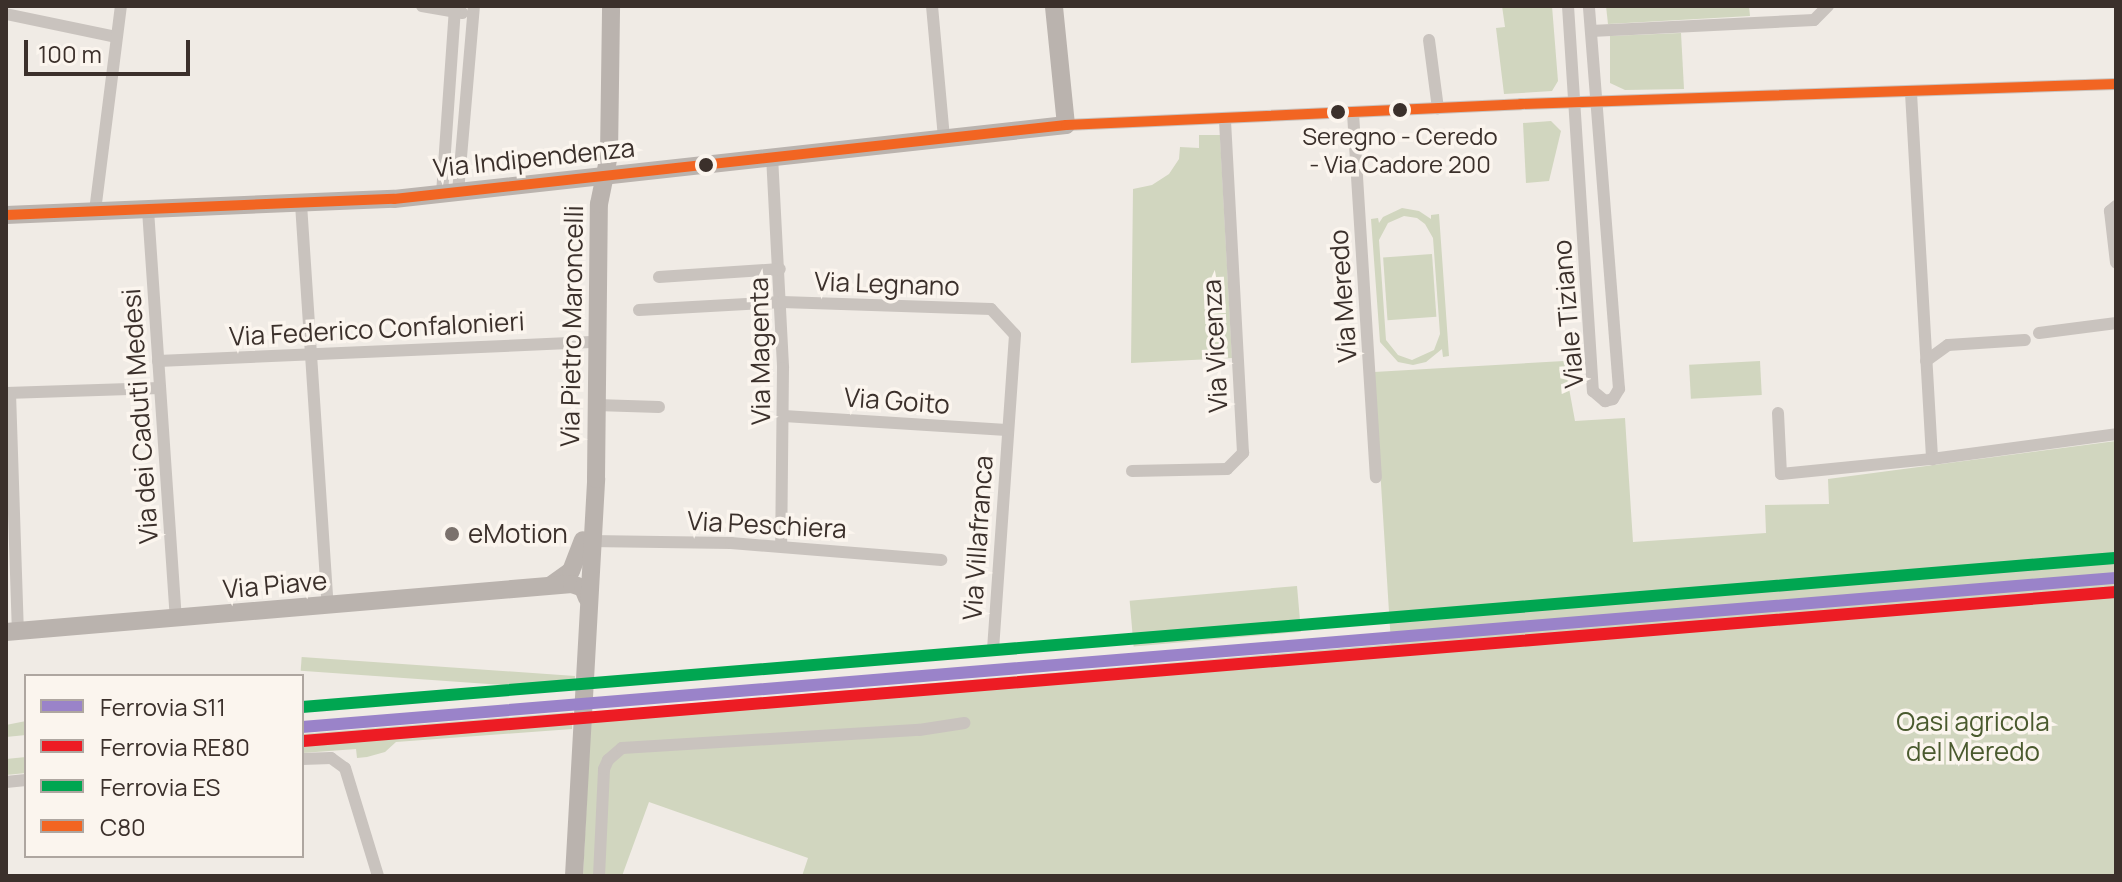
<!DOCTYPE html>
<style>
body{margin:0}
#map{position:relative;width:2122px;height:882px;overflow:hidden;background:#f0ebe5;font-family:Manrope,sans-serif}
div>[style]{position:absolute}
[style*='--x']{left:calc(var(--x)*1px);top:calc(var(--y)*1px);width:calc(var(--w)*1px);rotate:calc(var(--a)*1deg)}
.green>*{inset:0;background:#d1d6bf;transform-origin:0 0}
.street>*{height:12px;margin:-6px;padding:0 6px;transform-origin:6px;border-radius:6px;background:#c9c3be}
.secondary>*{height:18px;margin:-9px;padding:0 9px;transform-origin:9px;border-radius:9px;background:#bab3ae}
.bus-1>*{height:10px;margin:-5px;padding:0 5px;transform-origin:5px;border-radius:5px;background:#f26522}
.rail-1>*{height:12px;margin:-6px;padding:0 6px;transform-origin:6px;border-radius:6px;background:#9a83c9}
.rail-2>*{height:12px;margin:-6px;padding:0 6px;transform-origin:6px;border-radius:6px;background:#ed1c24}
.rail-3>*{height:12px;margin:-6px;padding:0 6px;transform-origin:6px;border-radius:6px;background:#00a651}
.dots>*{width:22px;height:22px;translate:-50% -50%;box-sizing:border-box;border:4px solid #fbf5ee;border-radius:50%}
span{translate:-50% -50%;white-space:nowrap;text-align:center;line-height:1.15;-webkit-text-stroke:7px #fbf5ee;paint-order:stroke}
.bus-label{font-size:24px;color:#3b302b}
.street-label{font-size:26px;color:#3b302b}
.poi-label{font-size:26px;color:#3b302b}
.left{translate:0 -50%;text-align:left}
.park-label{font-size:26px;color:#4a5a2e}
.frame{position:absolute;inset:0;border:8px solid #3b302b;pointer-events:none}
.legend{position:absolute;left:24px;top:674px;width:280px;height:184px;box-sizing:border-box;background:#fbf5ee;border:2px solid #aea6a0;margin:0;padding:10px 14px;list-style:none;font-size:24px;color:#3b302b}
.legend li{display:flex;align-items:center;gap:16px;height:40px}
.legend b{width:40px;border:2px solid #aea6a0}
.scale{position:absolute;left:24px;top:40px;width:166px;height:36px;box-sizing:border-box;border:4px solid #3b302b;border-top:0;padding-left:10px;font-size:24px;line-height:28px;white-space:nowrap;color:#3b302b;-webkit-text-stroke:6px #fbf5ee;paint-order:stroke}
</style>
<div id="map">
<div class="green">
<div style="clip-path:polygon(1502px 6px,1552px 6px,1558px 81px,1552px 91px,1504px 94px,1496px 28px,1505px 27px)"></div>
<div style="clip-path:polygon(1606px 6px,1749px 6px,1750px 16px,1608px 24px)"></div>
<div style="clip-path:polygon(1681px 33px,1684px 89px,1625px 90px,1610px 83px,1610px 36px)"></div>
<div style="clip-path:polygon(1551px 121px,1561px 131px,1549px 181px,1526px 183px,1523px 123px)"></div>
<div style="clip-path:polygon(1199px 135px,1220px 135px,1232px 358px,1131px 363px,1133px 189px,1152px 185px,1169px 174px,1179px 159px,1180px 147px,1199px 148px)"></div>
<div style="clip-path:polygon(evenodd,1402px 208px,1419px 211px,1431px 219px,1431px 215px,1439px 214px,1449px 356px,1443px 357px,1442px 349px,1426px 362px,1413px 365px,1398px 362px,1380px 342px,1371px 219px,1378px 218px,1379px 223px,1383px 217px,1402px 208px,1404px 216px,1417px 218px,1425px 224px,1433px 238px,1440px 334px,1434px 350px,1412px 360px,1398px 355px,1386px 340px,1379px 240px,1388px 223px,1404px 216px)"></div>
<div style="left:1432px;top:254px;width:63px;height:49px;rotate:86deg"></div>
<div style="clip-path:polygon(1564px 361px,1575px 421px,1625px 418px,1633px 542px,1766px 533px,1765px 505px,1829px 504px,1828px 479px,2116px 441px,2116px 876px,802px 876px,808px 858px,649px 802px,622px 876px,583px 876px,591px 712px,1391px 644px,1374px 372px)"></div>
<div style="left:1760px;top:361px;width:34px;height:71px;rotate:87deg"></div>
<div style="left:1297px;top:586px;width:46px;height:168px;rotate:85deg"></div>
<div style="left:575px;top:676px;width:14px;height:274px;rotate:94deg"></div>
<div style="clip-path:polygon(573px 712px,572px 729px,396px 742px,385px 752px,367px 757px,357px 758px,356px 749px,302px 753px,302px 734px)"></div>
<div style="clip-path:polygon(26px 721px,26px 735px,6px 737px,6px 725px)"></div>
<div style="clip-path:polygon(26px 757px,26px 773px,6px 775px,6px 759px)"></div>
</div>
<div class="street">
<div style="--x:422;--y:6;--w:41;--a:9.9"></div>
<div style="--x:932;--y:6;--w:132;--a:84.8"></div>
<div style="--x:1568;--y:6;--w:386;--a:86.3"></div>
<div style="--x:1593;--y:391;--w:16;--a:40"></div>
<div style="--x:1605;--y:401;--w:8;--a:-14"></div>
<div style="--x:1613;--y:399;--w:12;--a:-59"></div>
<div style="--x:1619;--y:389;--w:384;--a:-94.5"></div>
<div style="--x:6;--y:14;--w:112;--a:11.8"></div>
<div style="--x:1591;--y:31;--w:223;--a:-2.8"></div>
<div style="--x:1814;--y:20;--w:20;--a:-45"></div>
<div style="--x:1429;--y:40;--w:69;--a:82.5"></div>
<div style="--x:1911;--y:93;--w:367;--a:86.7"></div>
<div style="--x:1353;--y:113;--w:365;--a:86.4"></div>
<div style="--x:1066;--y:125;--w:455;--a:-2.6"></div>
<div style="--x:1521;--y:104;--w:595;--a:-1.93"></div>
<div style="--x:772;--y:156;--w:212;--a:87"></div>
<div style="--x:783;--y:368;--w:178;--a:90.6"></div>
<div style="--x:458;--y:192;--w:187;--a:-85.1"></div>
<div style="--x:442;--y:194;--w:188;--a:-86"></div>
<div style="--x:301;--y:204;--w:403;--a:86.2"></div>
<div style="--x:2116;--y:206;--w:8;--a:140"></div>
<div style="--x:2110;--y:211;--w:52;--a:83.4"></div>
<div style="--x:148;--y:210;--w:409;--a:86.1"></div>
<div style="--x:95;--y:211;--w:207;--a:-82.8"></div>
<div style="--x:659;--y:277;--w:121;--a:-3.8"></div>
<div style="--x:639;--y:310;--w:143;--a:-3.2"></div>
<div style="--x:782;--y:302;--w:209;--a:1.9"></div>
<div style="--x:991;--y:309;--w:35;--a:47"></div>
<div style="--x:1015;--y:335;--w:315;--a:94"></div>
<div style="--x:2039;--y:333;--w:78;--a:-7.4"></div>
<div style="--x:158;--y:361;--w:439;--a:-2.5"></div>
<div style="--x:1926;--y:361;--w:27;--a:-36"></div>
<div style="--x:1948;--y:345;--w:77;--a:-3.7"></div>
<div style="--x:6;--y:393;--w:154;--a:-1.9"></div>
<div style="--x:10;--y:393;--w:238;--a:88.1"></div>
<div style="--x:596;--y:405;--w:63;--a:1.8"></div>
<div style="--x:1778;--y:413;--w:61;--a:87.2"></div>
<div style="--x:1781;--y:474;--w:152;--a:-5.7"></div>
<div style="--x:1932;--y:459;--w:186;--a:-7.7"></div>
<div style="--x:784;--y:416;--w:223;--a:3.6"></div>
<div style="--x:1132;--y:471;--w:95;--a:-1.2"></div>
<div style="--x:1227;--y:469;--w:23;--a:-45"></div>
<div style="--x:1243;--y:453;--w:334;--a:-93.1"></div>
<div style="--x:590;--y:541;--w:141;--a:0.8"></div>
<div style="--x:731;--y:543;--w:211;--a:4.6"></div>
<div style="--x:302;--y:759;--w:29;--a:-2"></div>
<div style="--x:331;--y:758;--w:17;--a:36"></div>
<div style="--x:345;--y:768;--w:113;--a:73"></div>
<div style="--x:6;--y:782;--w:20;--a:-6"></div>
<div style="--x:599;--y:876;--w:107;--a:-87.3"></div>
<div style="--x:604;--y:769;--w:10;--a:-66"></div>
<div style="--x:608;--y:760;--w:18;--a:-41"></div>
<div style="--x:622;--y:748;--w:298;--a:-3.5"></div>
<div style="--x:919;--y:730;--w:46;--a:-8.8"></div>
</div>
<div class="secondary">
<div style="--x:6;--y:215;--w:388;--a:-2.4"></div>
<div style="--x:394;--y:199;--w:676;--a:-6.28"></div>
<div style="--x:1066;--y:125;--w:120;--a:-95.8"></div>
<div style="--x:551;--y:585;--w:24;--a:-35"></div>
<div style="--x:571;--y:571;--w:33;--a:-69"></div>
<div style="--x:6;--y:632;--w:568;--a:-4.85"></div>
<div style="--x:572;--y:584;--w:12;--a:20"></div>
<div style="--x:583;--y:588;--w:11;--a:68"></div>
<div style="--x:574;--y:876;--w:398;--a:-86.8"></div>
<div style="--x:596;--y:479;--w:275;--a:-89.4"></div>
<div style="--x:599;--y:204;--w:50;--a:-78.5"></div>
<div style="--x:609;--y:155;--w:149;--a:-89.2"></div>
</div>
<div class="bus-1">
<div style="--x:6;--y:215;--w:388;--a:-2.4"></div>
<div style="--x:394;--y:199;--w:676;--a:-6.28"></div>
<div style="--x:1066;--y:125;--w:455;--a:-2.6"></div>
<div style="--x:1521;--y:104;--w:595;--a:-1.93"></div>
</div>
<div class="rail-1">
<div style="--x:302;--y:727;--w:1820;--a:-4.7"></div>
</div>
<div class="rail-2">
<div style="--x:303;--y:741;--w:1819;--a:-4.7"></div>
</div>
<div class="rail-3">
<div style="--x:302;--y:707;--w:1819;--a:-4.7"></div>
</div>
<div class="dots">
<div style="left:1400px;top:110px;background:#3b302b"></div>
<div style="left:1338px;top:112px;background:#3b302b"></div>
<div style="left:706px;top:165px;background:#3b302b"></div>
<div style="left:452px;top:534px;background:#7a716c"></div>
</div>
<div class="bus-label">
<span style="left:1400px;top:150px">Seregno - Ceredo<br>- Via Cadore 200</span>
</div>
<div class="street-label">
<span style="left:534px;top:158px;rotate:-6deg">Via Indipendenza</span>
<span style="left:887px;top:284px;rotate:2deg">Via Legnano</span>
<span style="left:1343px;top:296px;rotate:-94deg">Via Meredo</span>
<span style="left:1568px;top:314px;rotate:-95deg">Viale Tiziano</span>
<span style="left:572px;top:326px;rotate:-89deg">Via Pietro Maroncelli</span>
<span style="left:377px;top:329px;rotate:-3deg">Via Federico Confalonieri</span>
<span style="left:1215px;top:346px;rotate:-93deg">Via Vicenza</span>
<span style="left:760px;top:351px;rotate:-91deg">Via Magenta</span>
<span style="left:897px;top:401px;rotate:4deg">Via Goito</span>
<span style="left:140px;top:416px;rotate:-94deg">Via dei Caduti Medesi</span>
<span style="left:767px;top:525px;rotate:3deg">Via Peschiera</span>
<span style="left:978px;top:538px;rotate:-86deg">Via Villafranca</span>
<span style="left:275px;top:585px;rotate:-5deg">Via Piave</span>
</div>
<div class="poi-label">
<span class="left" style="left:468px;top:534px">eMotion</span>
</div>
<div class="park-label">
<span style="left:1973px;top:737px">Oasi agricola<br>del Meredo</span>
</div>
<div class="frame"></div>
<ul class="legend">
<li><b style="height:10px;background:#9a83c9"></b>Ferrovia S11</li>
<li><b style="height:10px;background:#ed1c24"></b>Ferrovia RE80</li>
<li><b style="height:10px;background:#00a651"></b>Ferrovia ES</li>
<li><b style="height:10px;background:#f26522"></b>C80</li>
</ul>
<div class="scale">100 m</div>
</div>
